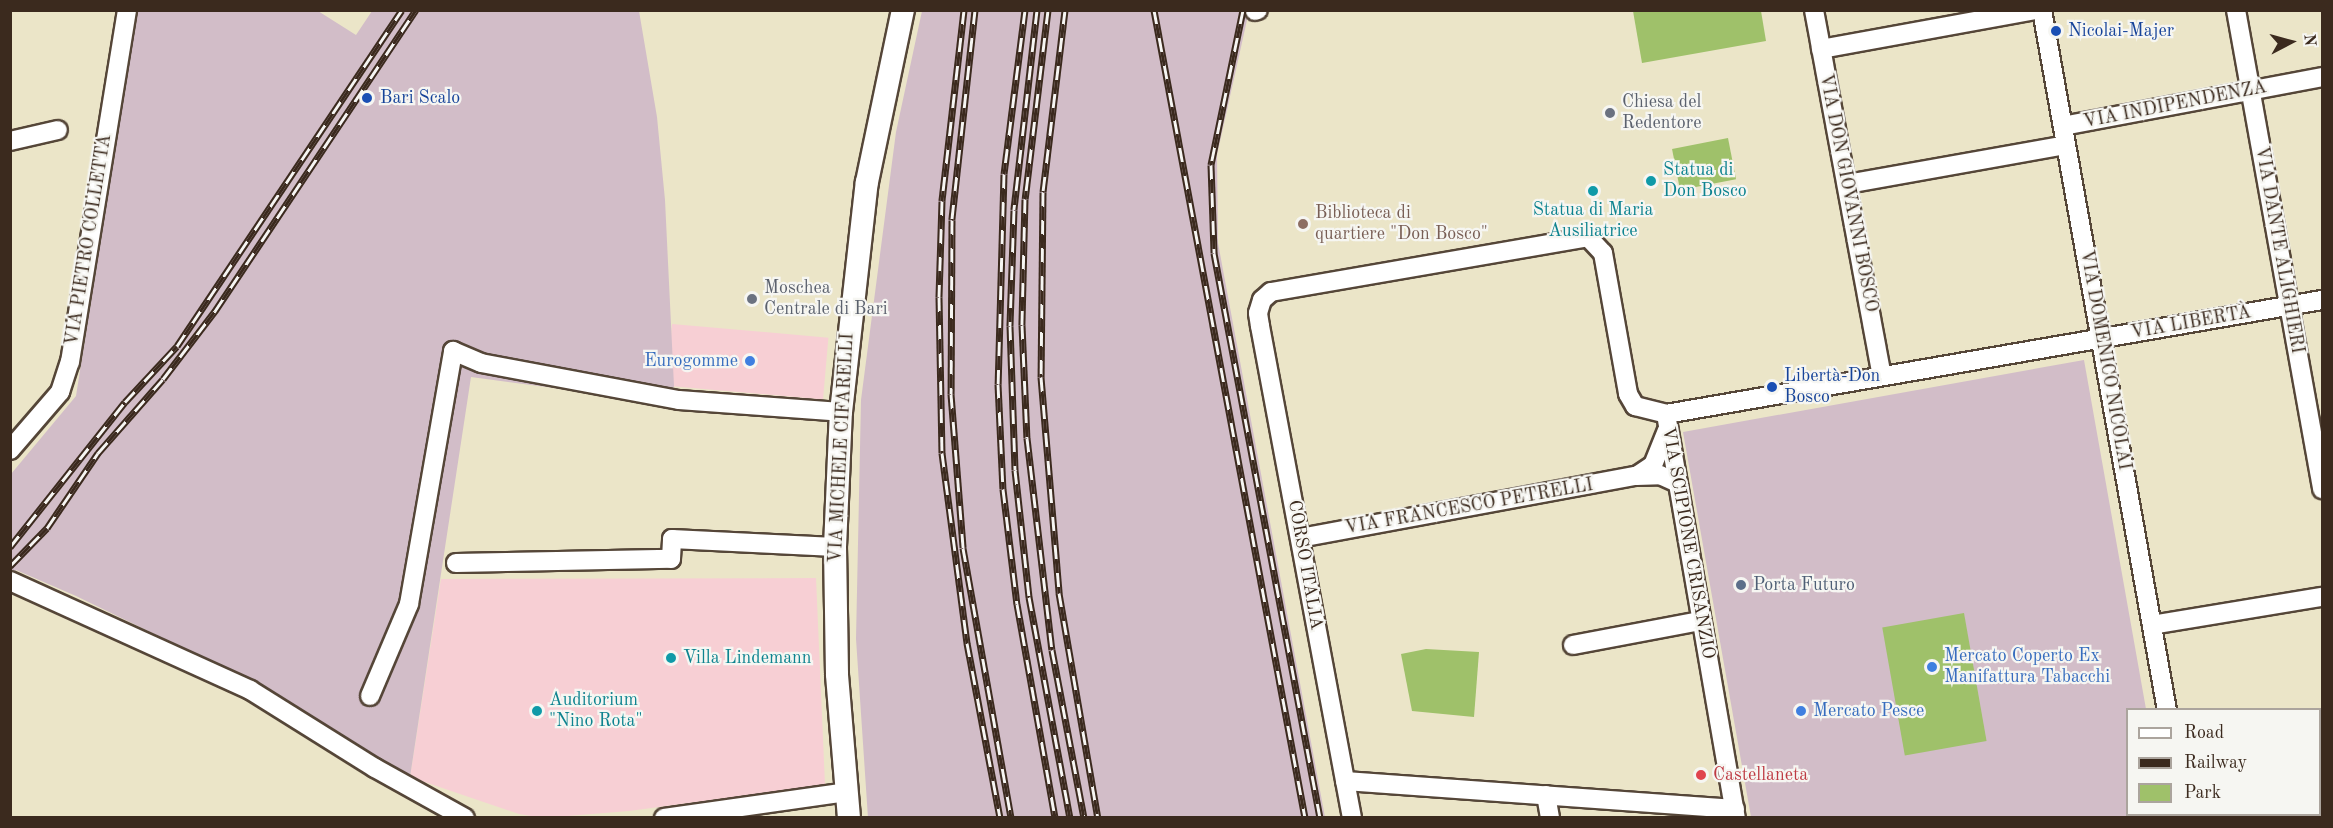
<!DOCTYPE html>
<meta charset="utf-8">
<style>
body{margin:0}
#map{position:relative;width:2333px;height:828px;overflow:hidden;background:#ebe5c8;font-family:"Old Standard TT",serif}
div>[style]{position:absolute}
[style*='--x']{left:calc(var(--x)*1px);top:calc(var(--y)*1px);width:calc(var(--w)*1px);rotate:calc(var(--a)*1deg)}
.built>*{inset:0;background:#f7cfd4;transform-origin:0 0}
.industrial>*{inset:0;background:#d2bdc8}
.green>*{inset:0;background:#9fc16a;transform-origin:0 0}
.roads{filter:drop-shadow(2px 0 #554638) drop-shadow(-2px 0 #554638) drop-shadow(0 2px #554638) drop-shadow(0 -2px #554638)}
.minor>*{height:18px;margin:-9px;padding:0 9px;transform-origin:9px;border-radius:9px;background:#fff}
.major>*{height:22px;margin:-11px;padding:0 11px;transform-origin:11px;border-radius:11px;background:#fff}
.rail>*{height:7px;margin-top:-3.5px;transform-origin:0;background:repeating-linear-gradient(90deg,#f6f6f2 0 14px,#3b2a1e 0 28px);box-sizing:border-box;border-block:2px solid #3b2a1e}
.dots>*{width:16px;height:16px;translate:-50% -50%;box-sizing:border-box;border:3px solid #f6f6f2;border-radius:50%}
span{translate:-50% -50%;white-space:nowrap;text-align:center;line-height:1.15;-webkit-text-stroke:4.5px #f6f6f2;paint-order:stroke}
.transit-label{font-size:18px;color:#164399}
.left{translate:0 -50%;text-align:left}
.worship-label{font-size:18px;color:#5b616d}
.street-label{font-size:18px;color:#3b2a1e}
.culture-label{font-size:18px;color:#0d838f}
.education-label{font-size:18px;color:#785e54}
.shop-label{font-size:18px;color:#366cbe}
.right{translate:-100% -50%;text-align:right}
.service-label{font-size:18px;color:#4e5e75}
.health-label{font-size:18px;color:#be3a42}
.frame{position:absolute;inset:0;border:12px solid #3b2a1e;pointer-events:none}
.legend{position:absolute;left:2126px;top:708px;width:195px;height:108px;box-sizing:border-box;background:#f6f6f2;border:2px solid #aba49d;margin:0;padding:8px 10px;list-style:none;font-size:18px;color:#3b2a1e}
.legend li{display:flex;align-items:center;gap:12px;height:30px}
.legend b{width:30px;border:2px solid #aba49d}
.north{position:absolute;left:2261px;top:12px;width:60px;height:60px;-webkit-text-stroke:4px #f6f6f2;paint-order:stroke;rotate:84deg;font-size:16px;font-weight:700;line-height:24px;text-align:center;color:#3b2a1e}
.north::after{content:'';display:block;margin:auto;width:21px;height:27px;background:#3b2a1e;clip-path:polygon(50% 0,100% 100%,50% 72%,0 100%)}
</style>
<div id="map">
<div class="built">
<div style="left:672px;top:324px;width:157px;height:62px;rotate:5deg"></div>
<div style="clip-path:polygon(816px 578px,825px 785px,629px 811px,543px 818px,519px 814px,410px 777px,441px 579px)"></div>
</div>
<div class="industrial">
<div style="clip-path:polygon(137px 11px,318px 11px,356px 35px,372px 11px,639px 11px,657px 117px,665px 200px,674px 386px,667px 408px,577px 391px,471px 377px,410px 777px,243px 677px,76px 596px,16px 570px,11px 576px,11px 474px,76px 396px)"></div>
<div style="clip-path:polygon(922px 11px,1249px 11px,1217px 155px,1218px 243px,1325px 817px,868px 818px,856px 639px,861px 400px,896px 132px)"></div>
<div style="clip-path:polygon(2084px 360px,2146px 709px,2128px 710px,2128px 814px,2162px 817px,1751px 817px,1683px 432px)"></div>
</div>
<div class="green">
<div style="clip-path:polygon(1633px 11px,1761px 11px,1766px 41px,1642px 63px)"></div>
<div style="left:1728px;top:138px;width:42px;height:57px;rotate:79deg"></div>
<div style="left:1964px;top:613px;width:130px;height:83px;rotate:80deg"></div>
<div style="clip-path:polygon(1426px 649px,1479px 652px,1474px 717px,1412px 711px,1401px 654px)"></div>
</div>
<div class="roads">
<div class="minor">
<div style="--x:1814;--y:10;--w:372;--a:79.5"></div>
<div style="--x:2042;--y:10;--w:711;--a:79.88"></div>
<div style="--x:2236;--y:10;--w:487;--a:79.8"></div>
<div style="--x:1255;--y:11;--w:3;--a:-18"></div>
<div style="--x:1821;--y:49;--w:218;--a:-10.3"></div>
<div style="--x:2063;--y:126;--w:264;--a:-10.7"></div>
<div style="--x:10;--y:141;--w:49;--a:-12.9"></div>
<div style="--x:1847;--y:184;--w:222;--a:-10.1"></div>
<div style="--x:1666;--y:414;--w:666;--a:-9.86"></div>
<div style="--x:1666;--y:414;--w:410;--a:80.2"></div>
<div style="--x:10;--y:450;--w:77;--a:-49.2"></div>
<div style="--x:60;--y:392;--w:32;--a:-72"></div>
<div style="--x:70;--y:362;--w:357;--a:-80.8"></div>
<div style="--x:1638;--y:475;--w:18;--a:-34"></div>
<div style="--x:1653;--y:465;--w:37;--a:-68"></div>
<div style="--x:1300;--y:538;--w:342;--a:-10.5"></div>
<div style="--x:1636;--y:476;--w:24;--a:-2"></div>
<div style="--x:1660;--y:475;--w:17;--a:24"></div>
<div style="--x:456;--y:563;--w:215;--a:-1.1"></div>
<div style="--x:671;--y:559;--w:20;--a:-87"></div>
<div style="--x:672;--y:539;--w:163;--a:2.8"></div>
<div style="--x:10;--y:581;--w:264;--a:24.4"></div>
<div style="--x:250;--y:690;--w:147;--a:32"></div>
<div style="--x:375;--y:768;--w:103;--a:29.1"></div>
<div style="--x:2152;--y:625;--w:172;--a:-9.4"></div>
<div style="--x:1573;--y:645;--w:129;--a:-10.7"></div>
<div style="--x:370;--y:696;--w:100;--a:-67"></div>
<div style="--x:409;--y:604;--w:257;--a:-80.1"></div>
<div style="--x:453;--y:351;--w:30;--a:23"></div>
<div style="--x:481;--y:363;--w:201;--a:10.6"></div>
<div style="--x:679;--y:400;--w:162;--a:4.2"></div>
<div style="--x:1345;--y:781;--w:391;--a:4.1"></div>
<div style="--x:1546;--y:795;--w:23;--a:80"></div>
<div style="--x:2186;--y:814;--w:4;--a:76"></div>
<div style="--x:664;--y:818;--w:184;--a:-8.1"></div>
<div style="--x:1352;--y:818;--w:501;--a:-100.59"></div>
<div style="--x:1260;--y:326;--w:13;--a:-99"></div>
<div style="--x:1258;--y:313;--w:14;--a:-73"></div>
<div style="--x:1262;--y:300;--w:12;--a:-42"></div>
<div style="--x:1271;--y:292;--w:322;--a:-9.8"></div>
<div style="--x:1588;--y:237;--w:22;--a:47"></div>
<div style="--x:1603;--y:253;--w:143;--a:79.9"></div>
<div style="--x:1628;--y:394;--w:14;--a:60"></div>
<div style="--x:1635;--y:406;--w:32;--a:14"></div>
</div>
<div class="major">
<div style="--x:849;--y:818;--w:144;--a:-94.8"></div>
<div style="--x:837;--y:674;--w:127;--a:-90.9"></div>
<div style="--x:835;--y:547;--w:135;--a:-87.5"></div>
<div style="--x:841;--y:412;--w:231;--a:-83.6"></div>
<div style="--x:867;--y:182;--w:176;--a:-78.2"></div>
</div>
</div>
<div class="rail">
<div style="--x:964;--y:10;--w:192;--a:96.6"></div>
<div style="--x:942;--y:201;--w:96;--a:91.8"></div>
<div style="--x:939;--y:297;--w:156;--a:88.9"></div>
<div style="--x:942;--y:453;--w:192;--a:82.5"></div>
<div style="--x:967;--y:643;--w:178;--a:79.3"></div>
<div style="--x:975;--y:10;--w:211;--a:96.3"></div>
<div style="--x:952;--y:220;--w:174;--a:90.3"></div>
<div style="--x:951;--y:394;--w:154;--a:85.5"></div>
<div style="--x:963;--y:548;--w:274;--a:79.9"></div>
<div style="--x:1025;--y:10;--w:165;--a:97.3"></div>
<div style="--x:1004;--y:174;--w:210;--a:91.6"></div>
<div style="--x:998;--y:384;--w:105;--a:87.3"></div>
<div style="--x:1003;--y:489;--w:116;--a:83.1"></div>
<div style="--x:1017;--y:604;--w:217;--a:79.9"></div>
<div style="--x:1037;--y:10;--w:201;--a:96.6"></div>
<div style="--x:1014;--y:210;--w:116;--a:92"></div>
<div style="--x:1010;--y:326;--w:144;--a:88"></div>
<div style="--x:1015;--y:470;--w:128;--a:83.7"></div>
<div style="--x:1029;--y:597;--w:225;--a:79.5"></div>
<div style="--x:1048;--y:10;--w:190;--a:96.9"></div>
<div style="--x:1025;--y:199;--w:126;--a:91.4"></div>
<div style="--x:1022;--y:325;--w:113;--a:87.5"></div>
<div style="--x:1027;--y:438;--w:213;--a:83.3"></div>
<div style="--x:1052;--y:650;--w:171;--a:79.2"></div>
<div style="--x:1065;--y:10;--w:183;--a:96.9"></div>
<div style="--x:1043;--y:192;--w:185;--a:90.6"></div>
<div style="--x:1041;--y:377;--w:217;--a:85.2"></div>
<div style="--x:1059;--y:593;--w:228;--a:80.2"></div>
<div style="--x:1154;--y:10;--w:822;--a:79.41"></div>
<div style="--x:1243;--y:10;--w:158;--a:101.7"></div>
<div style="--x:1211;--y:165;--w:88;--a:88"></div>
<div style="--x:1214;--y:253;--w:575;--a:79.37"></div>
<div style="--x:10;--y:547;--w:185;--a:-51.6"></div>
<div style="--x:125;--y:402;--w:76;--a:-47.1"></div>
<div style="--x:177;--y:346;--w:404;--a:-56.2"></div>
<div style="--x:10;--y:566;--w:53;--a:-45.8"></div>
<div style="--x:47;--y:528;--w:91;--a:-55.8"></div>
<div style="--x:98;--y:453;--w:98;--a:-48.7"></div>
<div style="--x:163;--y:379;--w:86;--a:-52.6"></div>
<div style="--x:215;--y:311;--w:362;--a:-56.3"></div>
</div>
<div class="dots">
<div style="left:2056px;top:31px;background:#1a4fb4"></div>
<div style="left:367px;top:98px;background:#1a4fb4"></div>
<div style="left:1610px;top:113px;background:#6b7280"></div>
<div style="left:1651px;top:181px;background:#0f9aa8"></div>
<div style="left:1593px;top:191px;background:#0f9aa8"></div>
<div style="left:1303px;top:224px;background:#8d6e63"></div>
<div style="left:752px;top:299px;background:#6b7280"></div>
<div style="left:750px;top:361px;background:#3f7fe0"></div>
<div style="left:1772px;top:387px;background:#1a4fb4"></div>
<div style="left:1741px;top:585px;background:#5c6f8a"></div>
<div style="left:671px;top:658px;background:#0f9aa8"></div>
<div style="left:1932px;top:667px;background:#3f7fe0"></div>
<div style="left:537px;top:711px;background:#0f9aa8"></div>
<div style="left:1801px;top:711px;background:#3f7fe0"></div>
<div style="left:1701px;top:775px;background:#e0444e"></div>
</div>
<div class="transit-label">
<span class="left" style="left:2068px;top:31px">Nicolai-Majer</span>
<span class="left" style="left:380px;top:98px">Bari Scalo</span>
<span class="left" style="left:1784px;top:387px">Libertà-Don<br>Bosco</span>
</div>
<div class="worship-label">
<span class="left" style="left:1622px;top:113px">Chiesa del<br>Redentore</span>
<span class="left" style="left:764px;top:299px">Moschea<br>Centrale di Bari</span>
</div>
<div class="street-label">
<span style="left:2175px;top:105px;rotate:-11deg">VIA INDIPENDENZA</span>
<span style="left:1848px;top:193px;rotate:79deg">VIA DON GIOVANNI BOSCO</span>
<span style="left:89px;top:240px;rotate:-81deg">VIA PIETRO COLLETTA</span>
<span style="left:2279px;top:250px;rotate:80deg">VIA DANTE ALIGHIERI</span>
<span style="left:2191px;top:323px;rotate:-10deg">VIA LIBERTÀ</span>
<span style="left:2105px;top:360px;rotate:80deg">VIA DOMENICO NICOLAI</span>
<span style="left:842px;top:448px;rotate:-87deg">VIA MICHELE CIFARELLI</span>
<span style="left:1469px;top:507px;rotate:-10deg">VIA FRANCESCO PETRELLI</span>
<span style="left:1688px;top:543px;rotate:80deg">VIA SCIPIONE CRISANZIO</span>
<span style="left:1305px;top:565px;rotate:80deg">CORSO ITALIA</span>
</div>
<div class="culture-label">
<span class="left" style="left:1663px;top:181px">Statua di<br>Don Bosco</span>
<span style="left:1593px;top:221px">Statua di Maria<br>Ausiliatrice</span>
<span class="left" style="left:683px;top:658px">Villa Lindemann</span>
<span class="left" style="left:549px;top:711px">Auditorium<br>"Nino Rota"</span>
</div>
<div class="education-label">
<span class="left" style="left:1315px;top:224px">Biblioteca di<br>quartiere "Don Bosco"</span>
</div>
<div class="shop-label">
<span class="right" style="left:738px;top:361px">Eurogomme</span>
<span class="left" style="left:1944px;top:667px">Mercato Coperto Ex<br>Manifattura Tabacchi</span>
<span class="left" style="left:1813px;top:711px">Mercato Pesce</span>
</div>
<div class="service-label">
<span class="left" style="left:1753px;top:585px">Porta Futuro</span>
</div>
<div class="health-label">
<span class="left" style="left:1713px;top:775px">Castellaneta</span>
</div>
<div class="frame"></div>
<ul class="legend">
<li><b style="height:8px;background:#fff"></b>Road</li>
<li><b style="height:8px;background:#3b2a1e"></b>Railway</li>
<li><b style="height:16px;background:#9fc16a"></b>Park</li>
</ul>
<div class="north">N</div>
</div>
